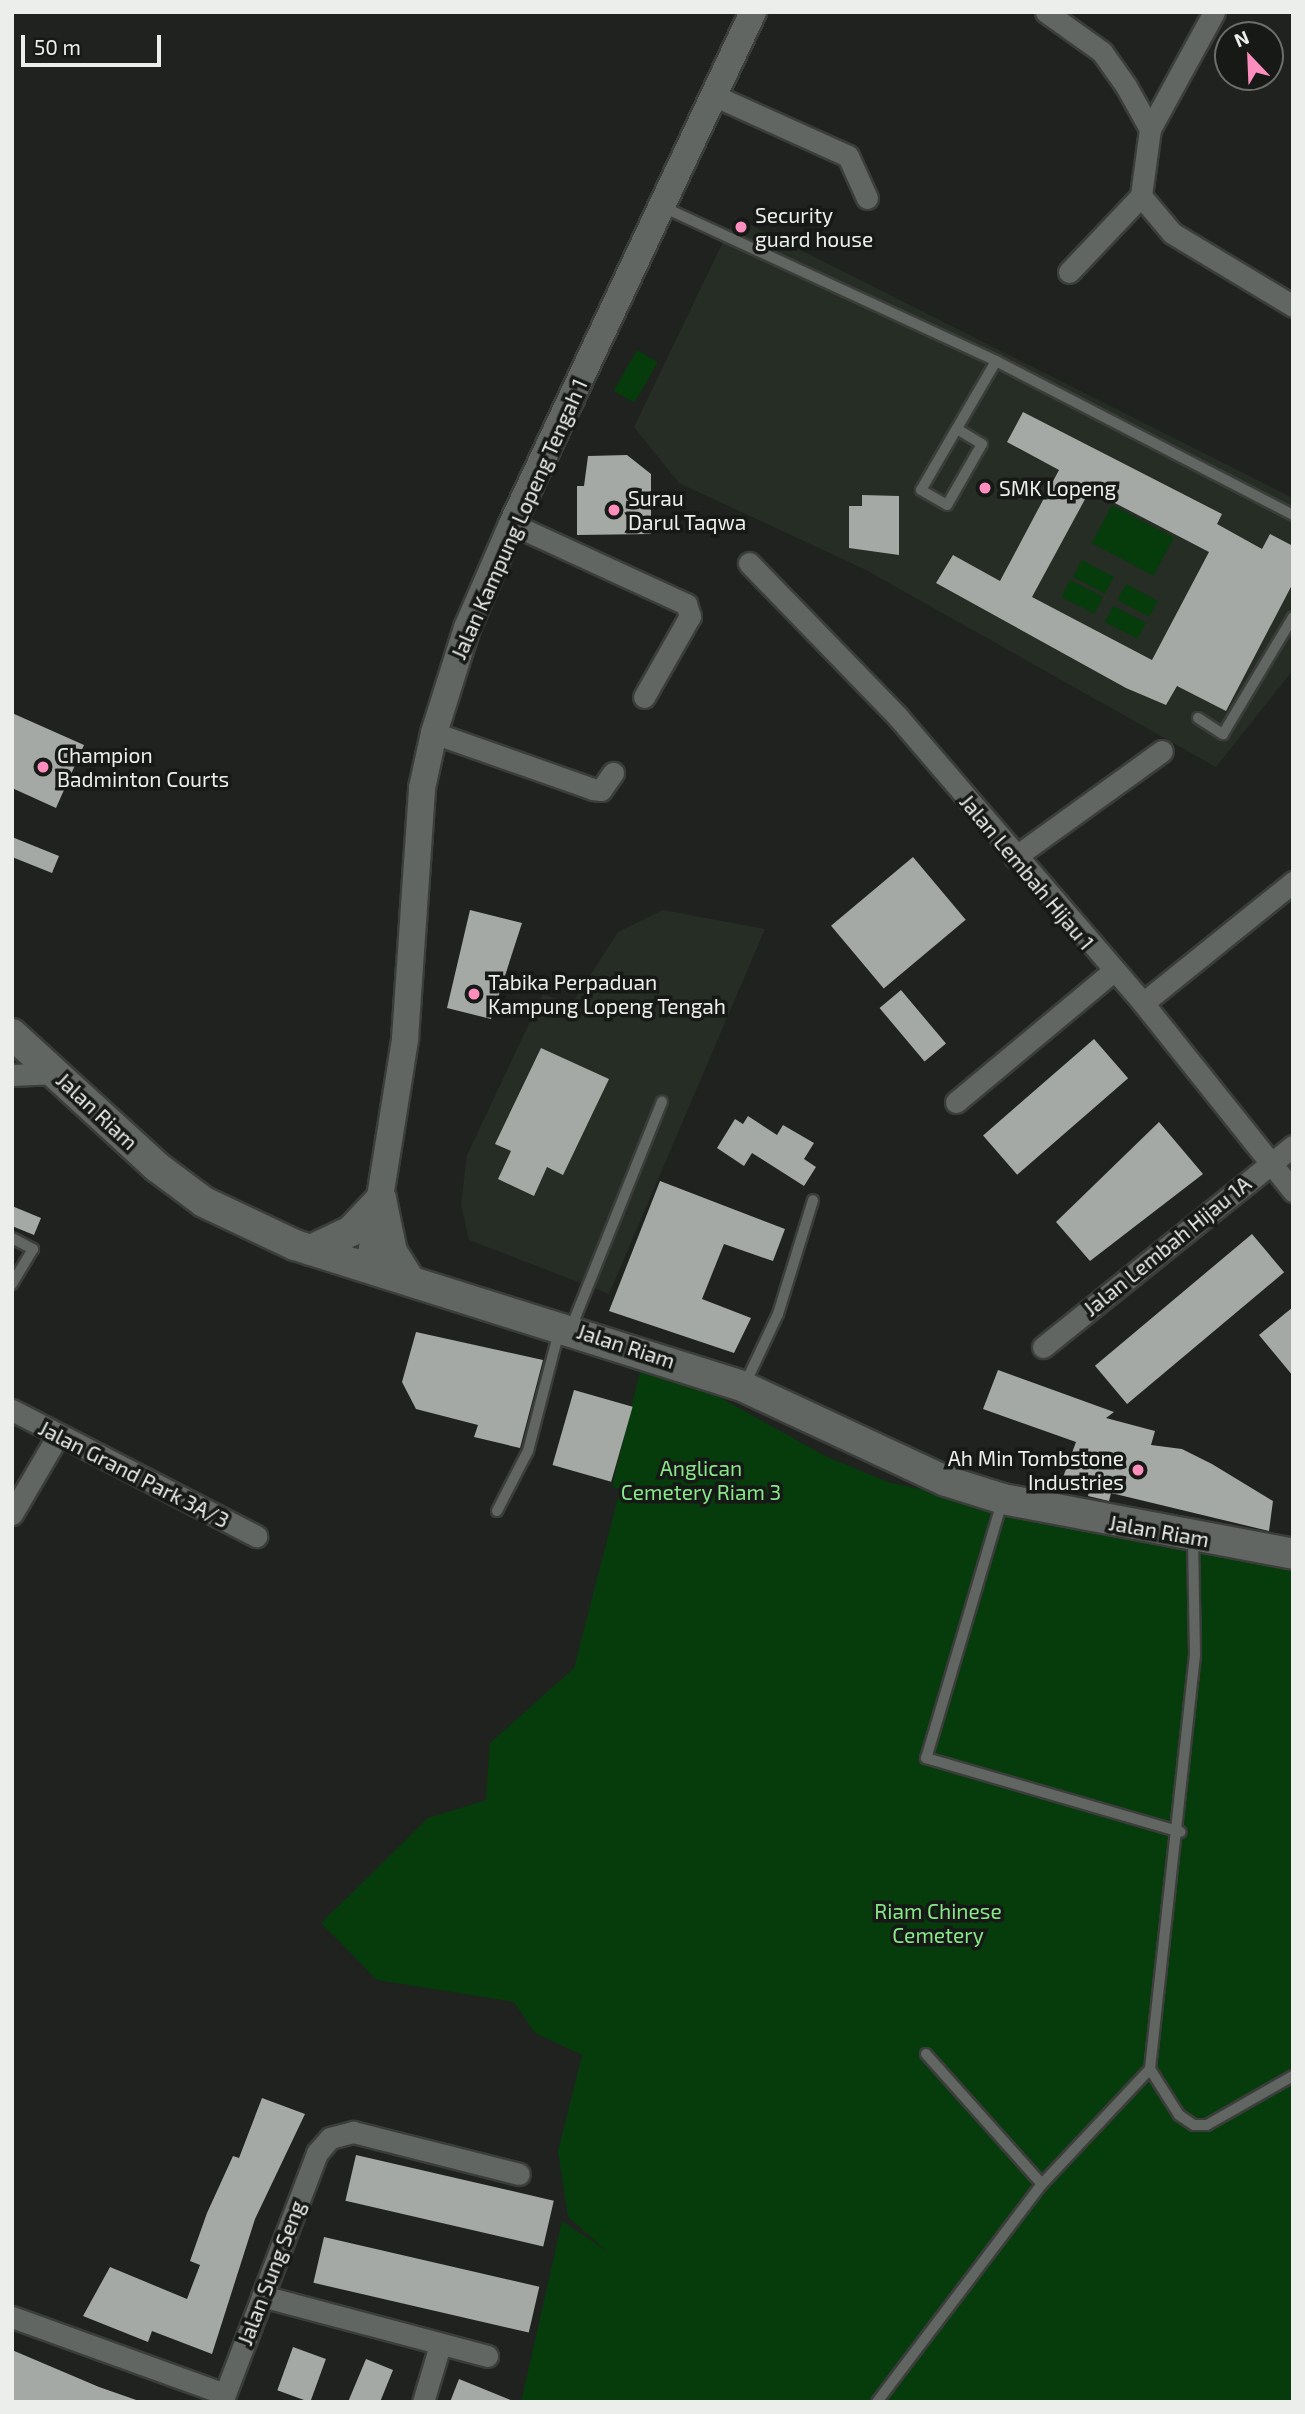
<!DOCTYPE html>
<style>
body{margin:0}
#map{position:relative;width:1305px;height:2414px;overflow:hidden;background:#1f221f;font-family:"Exo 2",sans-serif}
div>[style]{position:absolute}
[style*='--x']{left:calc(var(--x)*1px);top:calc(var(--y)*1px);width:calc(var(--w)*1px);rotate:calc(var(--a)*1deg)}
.built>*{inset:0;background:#262d25}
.green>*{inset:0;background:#063b0c;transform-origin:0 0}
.building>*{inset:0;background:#a5a9a5;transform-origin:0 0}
.roads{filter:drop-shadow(2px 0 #3b3d3b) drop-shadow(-2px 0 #3b3d3b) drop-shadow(0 2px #3b3d3b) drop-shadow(0 -2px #3b3d3b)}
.service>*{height:10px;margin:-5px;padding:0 5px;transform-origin:5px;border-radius:5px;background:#626662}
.minor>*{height:21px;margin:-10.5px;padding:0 10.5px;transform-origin:10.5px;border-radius:10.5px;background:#626662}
.tertiary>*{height:26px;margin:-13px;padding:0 13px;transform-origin:13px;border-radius:13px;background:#626662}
.secondary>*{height:30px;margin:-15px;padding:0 15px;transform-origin:15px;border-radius:15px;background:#626662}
.dots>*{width:19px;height:19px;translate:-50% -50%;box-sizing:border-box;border:4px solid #161916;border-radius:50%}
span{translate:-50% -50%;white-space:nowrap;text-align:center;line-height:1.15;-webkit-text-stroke:7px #161916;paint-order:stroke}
.poi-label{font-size:21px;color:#ebeeeb}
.left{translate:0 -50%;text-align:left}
.right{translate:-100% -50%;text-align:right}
.street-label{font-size:21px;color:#ebeeeb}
.park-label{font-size:21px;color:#87e789}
.frame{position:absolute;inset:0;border:14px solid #ebeeeb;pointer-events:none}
.north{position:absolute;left:1214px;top:21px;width:70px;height:70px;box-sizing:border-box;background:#161916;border:2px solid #6b6e6b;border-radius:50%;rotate:337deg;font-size:19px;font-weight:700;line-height:28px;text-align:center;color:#ebeeeb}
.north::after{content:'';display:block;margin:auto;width:24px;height:32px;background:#fe8ebd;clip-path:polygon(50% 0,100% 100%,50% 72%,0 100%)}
.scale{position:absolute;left:21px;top:35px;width:140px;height:32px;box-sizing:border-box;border:4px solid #ebeeeb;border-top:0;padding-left:9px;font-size:21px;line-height:24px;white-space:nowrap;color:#ebeeeb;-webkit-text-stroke:5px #161916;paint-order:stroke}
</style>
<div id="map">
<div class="built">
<div style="clip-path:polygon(735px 217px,1293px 498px,1293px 670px,1216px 767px,866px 570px,679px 483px,634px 427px)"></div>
<div style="clip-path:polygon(663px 910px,765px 929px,609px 1294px,469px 1240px,461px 1204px,467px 1155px,543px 994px,571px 1005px,618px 932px)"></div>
</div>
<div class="green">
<div style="left:637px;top:350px;width:24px;height:47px;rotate:30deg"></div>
<div style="left:1112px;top:505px;width:70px;height:43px;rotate:28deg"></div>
<div style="left:1082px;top:560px;width:36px;height:19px;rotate:28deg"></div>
<div style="left:1070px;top:580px;width:37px;height:19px;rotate:27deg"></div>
<div style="left:1126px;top:584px;width:36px;height:18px;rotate:28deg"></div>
<div style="left:1113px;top:606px;width:37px;height:18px;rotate:27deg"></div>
<div style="clip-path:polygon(640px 1372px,714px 1394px,825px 1456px,888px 1482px,1293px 1570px,1293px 2402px,521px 2402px,562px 2221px,607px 2251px,568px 2217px,558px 2151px,582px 2055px,535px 2033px,514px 2002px,377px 1980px,321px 1923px,428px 1818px,486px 1800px,490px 1743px,574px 1668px,620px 1490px,612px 1486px)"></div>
</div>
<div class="building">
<div style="clip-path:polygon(evenodd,1023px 412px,1222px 514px,1217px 524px,1262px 549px,1270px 534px,1293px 546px,1293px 583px,1226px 711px,1177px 686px,1166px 705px,1126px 688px,936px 583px,953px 555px,1000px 581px,1059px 470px,1007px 442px,1023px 412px,1090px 490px,1209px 552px,1152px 660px,1032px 597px,1090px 490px)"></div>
<div style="clip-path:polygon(627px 455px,651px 474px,651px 534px,577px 535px,577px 486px,584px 486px,588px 456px)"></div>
<div style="clip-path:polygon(862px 495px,899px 496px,899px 555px,849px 548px,849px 506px,862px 506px)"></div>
<div style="clip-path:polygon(12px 713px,84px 745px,56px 808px,12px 788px)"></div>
<div style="clip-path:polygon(12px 837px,59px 856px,52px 873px,12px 857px)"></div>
<div style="left:913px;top:857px;width:82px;height:107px;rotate:50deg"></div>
<div style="clip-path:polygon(470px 910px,522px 923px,491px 1019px,447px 1008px)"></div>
<div style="left:901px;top:990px;width:70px;height:28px;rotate:50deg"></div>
<div style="left:1094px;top:1039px;width:52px;height:147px;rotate:49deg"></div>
<div style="clip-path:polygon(541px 1048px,609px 1079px,563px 1175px,547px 1167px,534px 1196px,498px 1179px,511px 1151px,495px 1144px)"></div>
<div style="clip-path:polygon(748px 1116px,777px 1135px,783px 1125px,814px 1143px,804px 1159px,816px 1167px,804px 1186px,752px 1153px,744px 1166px,717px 1148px,735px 1119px,743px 1124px)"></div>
<div style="clip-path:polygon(1159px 1122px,1203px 1174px,1090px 1261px,1056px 1222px)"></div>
<div style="clip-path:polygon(660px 1181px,785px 1229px,773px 1261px,724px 1244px,702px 1299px,751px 1318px,734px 1353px,609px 1311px)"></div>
<div style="clip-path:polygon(12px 1206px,41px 1218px,34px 1235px,12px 1226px)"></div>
<div style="left:1252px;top:1234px;width:50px;height:205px;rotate:50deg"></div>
<div style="clip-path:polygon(1293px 1307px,1293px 1376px,1259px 1335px)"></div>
<div style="clip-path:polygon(416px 1332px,543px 1360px,520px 1448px,474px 1437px,478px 1425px,416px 1409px,402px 1382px)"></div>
<div style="clip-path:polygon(998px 1370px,1114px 1412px,1106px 1418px,1155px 1431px,1151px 1445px,1182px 1449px,1212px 1464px,1273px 1501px,1269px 1531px,1111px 1493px,1109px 1501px,1088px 1496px,1090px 1487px,1062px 1480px,1076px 1442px,983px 1409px)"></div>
<div style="left:574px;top:1390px;width:61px;height:78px;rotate:16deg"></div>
<div style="clip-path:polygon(262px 2098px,305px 2114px,255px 2219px,212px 2354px,152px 2331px,148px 2342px,83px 2316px,110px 2267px,187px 2299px,200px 2265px,190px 2261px,207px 2213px,233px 2156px,239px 2158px)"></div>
<div style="left:356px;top:2155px;width:203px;height:47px;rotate:13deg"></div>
<div style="left:324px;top:2237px;width:221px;height:47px;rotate:13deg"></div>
<div style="left:293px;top:2347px;width:35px;height:46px;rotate:20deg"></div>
<div style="clip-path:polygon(12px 2350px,99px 2387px,142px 2402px,12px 2402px)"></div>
<div style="clip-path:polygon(366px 2359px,393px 2370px,380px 2402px,348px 2402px)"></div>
<div style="clip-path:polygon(459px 2379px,513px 2401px,513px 2402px,450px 2402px)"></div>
</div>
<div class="roads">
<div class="service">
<div style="--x:663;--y:207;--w:367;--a:24.8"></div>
<div style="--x:996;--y:361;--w:335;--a:27.4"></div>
<div style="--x:957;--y:429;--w:29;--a:31"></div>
<div style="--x:982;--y:444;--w:70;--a:119.8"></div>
<div style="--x:947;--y:505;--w:30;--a:-150"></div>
<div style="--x:921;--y:490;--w:149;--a:-59.8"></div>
<div style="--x:1198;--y:718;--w:30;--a:33"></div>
<div style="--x:1223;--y:734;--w:136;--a:-59.1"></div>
<div style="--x:12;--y:1238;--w:24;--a:28"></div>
<div style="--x:33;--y:1249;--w:41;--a:121"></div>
<div style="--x:571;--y:1328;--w:244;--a:-68.1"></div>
<div style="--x:745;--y:1384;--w:77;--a:-64.8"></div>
<div style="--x:778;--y:1314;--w:119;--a:-72.9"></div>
<div style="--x:1002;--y:1502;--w:267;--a:106.5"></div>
<div style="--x:926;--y:1758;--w:265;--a:16.2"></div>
<div style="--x:497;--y:1511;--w:68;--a:-62.7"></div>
<div style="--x:528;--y:1451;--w:124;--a:-75.5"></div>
<div style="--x:926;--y:2054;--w:174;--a:48.3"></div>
<div style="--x:1150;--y:2069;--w:54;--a:57.8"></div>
<div style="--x:1179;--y:2115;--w:18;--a:34"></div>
<div style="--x:1194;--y:2125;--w:13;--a:0"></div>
<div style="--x:1207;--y:2125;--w:99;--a:-29.7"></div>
<div style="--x:877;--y:2402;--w:273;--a:-52.9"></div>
<div style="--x:1042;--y:2184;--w:158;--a:-46.8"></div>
<div style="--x:1150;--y:2069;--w:417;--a:-83.8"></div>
<div style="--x:1195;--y:1654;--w:115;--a:-91"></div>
</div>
<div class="minor">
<div style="--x:1046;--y:12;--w:69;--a:35.5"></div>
<div style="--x:1102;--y:52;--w:42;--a:54.8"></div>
<div style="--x:1126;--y:86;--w:49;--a:60.8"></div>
<div style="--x:1150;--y:129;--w:68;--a:97.7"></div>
<div style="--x:1141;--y:196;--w:48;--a:50"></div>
<div style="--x:1172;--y:233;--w:141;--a:31.1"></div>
<div style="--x:713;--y:95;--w:148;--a:24.3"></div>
<div style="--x:848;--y:156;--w:46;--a:65.7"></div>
<div style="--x:1150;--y:129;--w:133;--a:-61.3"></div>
<div style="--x:1069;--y:272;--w:105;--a:-46.5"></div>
<div style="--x:512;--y:524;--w:192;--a:24.7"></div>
<div style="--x:686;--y:604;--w:13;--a:72"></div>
<div style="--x:690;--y:616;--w:93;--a:119.6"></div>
<div style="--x:749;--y:563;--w:214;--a:45.9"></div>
<div style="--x:898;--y:717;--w:377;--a:49.4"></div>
<div style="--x:1143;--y:1003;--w:241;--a:51.4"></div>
<div style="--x:434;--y:733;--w:169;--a:19.4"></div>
<div style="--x:593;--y:789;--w:8;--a:7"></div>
<div style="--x:601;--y:790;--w:21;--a:-55"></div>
<div style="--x:1015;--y:857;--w:181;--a:-35.8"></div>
<div style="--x:1143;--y:1003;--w:193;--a:-38.9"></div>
<div style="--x:12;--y:1075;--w:44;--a:-2.6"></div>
<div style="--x:956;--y:1102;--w:202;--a:-39.8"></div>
<div style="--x:1043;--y:1347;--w:321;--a:-38.8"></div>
<div style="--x:12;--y:1410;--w:275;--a:27.3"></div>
<div style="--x:12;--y:1514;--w:89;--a:-59.7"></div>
<div style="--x:262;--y:2296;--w:233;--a:14.9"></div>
<div style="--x:12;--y:2317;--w:226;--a:19.9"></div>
<div style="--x:222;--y:2402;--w:267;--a:-69.1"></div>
<div style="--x:317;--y:2153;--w:20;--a:-49"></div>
<div style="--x:330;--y:2138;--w:24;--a:-15"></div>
<div style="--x:353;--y:2132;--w:171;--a:14.2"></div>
<div style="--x:423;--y:2402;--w:59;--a:-73.4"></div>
</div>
<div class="tertiary">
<div style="--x:369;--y:1267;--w:231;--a:-81"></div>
<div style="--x:405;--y:1039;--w:252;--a:-86.1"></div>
<div style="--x:422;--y:788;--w:56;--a:-77.7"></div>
<div style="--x:434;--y:733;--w:110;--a:-72.6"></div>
<div style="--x:467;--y:628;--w:113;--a:-66.6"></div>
<div style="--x:512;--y:524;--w:566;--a:-64.79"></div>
</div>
<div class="secondary">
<div style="--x:12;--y:1034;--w:197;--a:42.5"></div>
<div style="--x:157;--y:1167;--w:59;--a:36.7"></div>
<div style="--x:204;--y:1202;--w:101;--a:25.3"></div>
<div style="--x:295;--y:1245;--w:471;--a:17.5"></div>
<div style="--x:744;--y:1387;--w:223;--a:25"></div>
<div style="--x:946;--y:1481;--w:60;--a:17.5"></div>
<div style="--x:1003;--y:1499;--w:295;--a:10.7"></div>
<div style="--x:381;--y:1199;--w:54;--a:78.3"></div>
<div style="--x:392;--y:1252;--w:31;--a:58"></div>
<div style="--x:311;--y:1250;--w:44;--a:-25.4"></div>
<div style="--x:351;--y:1231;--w:44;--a:-46.8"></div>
</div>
</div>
<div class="dots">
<div style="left:741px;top:227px;background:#fe8ebd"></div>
<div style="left:985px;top:488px;background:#fe8ebd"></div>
<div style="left:614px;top:510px;background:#fe8ebd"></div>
<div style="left:43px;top:767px;background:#fe8ebd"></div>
<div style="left:474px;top:994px;background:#fe8ebd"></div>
<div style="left:1138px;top:1470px;background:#fe8ebd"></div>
</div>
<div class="poi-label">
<span class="left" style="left:755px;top:227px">Security<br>guard house</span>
<span class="left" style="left:999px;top:488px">SMK Lopeng</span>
<span class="left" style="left:628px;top:510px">Surau<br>Darul Taqwa</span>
<span class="left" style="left:57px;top:767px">Champion<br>Badminton Courts</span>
<span class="left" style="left:488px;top:994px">Tabika Perpaduan<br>Kampung Lopeng Tengah</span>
<span class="right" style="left:1124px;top:1470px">Ah Min Tombstone<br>Industries</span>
</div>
<div class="street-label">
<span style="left:519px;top:519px;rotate:-66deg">Jalan Kampung Lopeng Tengah 1</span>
<span style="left:1027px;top:872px;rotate:50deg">Jalan Lembah Hijau 1</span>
<span style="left:97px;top:1111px;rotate:43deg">Jalan Riam</span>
<span style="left:1167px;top:1246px;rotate:-39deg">Jalan Lembah Hijau 1A</span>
<span style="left:626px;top:1346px;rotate:18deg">Jalan Riam</span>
<span style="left:134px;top:1474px;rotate:27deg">Jalan Grand Park 3A/3</span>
<span style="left:1159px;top:1531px;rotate:10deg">Jalan Riam</span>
<span style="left:271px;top:2273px;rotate:-69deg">Jalan Sung Seng</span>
</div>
<div class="park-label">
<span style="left:701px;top:1480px">Anglican<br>Cemetery Riam 3</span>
<span style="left:938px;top:1923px">Riam Chinese<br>Cemetery</span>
</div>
<div class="frame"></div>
<div class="north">N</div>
<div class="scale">50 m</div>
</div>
